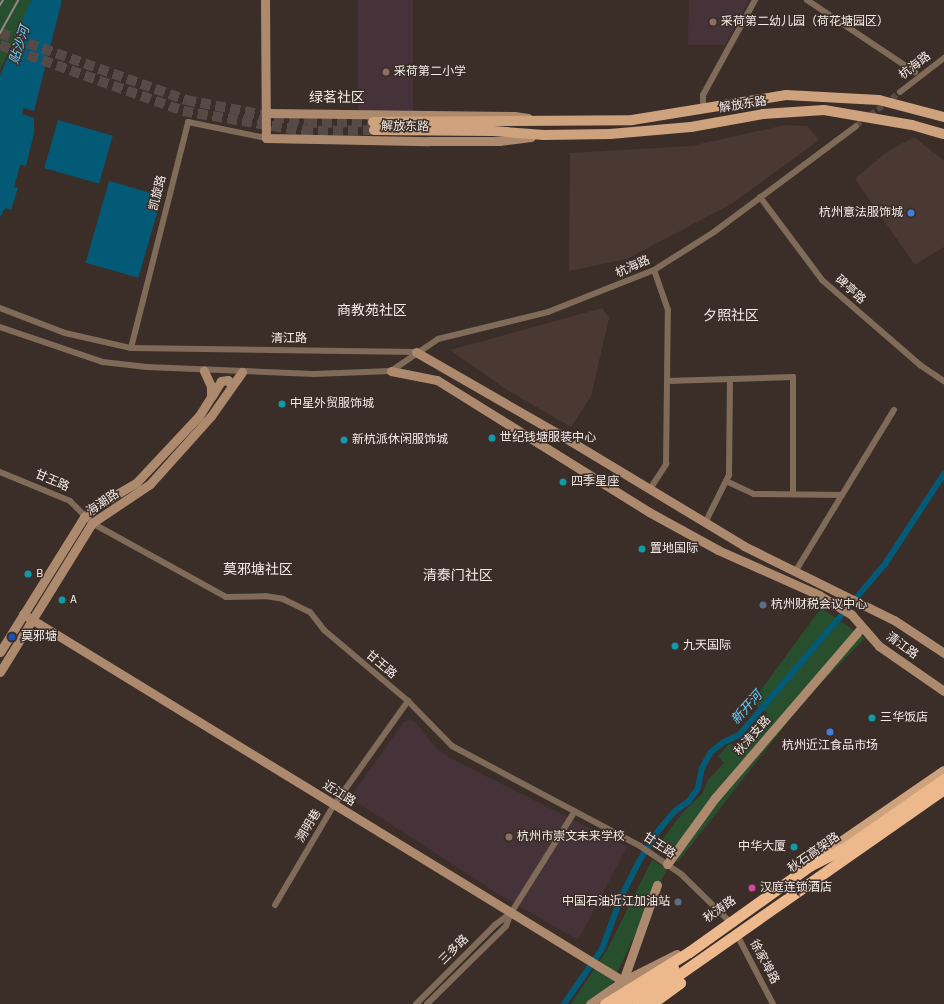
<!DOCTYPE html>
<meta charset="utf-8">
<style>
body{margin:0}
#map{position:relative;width:944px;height:1004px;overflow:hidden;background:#3b2e29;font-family:Karla,"Noto Sans SC",sans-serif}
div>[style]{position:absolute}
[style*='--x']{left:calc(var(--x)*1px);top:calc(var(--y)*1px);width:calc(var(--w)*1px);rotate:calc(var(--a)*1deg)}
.commercial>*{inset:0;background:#4a3832}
.education>*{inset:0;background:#46333a;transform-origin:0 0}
.green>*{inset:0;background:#274f2e}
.water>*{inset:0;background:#025a77;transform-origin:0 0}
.canal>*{height:6px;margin:-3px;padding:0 3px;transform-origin:3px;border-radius:3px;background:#025a77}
.street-tunnel>*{height:6px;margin-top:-3px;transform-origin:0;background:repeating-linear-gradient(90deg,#574a46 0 6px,transparent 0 9px)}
.primary-tunnel>*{height:10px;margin-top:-5px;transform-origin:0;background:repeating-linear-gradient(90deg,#574a46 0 10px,transparent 0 15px)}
.street>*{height:6px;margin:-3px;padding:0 3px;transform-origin:3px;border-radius:3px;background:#806b59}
.secondary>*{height:9px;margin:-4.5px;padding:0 4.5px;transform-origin:4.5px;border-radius:4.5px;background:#ad8a6e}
.primary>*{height:10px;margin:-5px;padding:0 5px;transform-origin:5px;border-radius:5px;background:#cfa27e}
.highway>*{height:11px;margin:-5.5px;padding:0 5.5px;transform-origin:5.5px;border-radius:5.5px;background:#edb88c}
.rail>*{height:2px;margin:-1px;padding:0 1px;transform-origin:1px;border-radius:1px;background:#938883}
.highway-bridge>*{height:11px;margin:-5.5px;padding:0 5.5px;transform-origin:5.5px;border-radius:5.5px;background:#edb88c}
.dots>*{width:11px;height:11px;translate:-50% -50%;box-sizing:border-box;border:2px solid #3b2e29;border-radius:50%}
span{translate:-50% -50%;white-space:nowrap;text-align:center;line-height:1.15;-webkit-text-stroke:3px #3b2e29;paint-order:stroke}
.poi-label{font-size:12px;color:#f4ebe7}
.left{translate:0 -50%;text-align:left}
.right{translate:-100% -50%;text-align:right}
.street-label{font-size:12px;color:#f4ebe7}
.water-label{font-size:13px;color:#66cefb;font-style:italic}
.quarter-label{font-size:14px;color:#f4ebe7}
</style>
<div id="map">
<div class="commercial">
<div style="clip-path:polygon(786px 125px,807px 126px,819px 140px,733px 203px,627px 259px,569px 271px,570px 153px,691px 146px)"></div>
<div style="clip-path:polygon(914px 137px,944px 161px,944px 247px,915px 265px,855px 179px,885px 153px)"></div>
<div style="clip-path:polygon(602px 308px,609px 318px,591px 396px,571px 427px,507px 390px,450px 350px)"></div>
</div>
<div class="education">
<div style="left:358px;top:0;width:55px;height:111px"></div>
<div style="clip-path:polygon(689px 0,749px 0,725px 45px,688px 45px)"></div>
<div style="clip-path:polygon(409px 720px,414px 721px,437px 749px,450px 758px,627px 847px,578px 940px,500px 895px,352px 799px,353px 793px,404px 722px)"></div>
</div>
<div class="green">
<div style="clip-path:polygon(0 0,34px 0,0 70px)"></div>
<div style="clip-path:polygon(821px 608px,865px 638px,804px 701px,678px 862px,655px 849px,684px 811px,702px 794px,708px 780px,724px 763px,718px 756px,730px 743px,739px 749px,767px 713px,752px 702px)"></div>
<div style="clip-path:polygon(652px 860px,667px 869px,602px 1004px,571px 1004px,607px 950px)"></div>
</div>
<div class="water">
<div style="clip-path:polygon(31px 0,62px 0,34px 111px,23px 108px,22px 114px,34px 118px,34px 133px,26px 166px,20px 165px,14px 187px,18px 188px,11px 210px,5px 208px,0 217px,0 76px)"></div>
<div style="left:58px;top:120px;width:57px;height:50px;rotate:16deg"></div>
<div style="left:109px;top:181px;width:55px;height:85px;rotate:16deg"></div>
</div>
<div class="canal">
<div style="--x:564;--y:1004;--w:67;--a:-55.4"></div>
<div style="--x:602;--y:949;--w:58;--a:-69.7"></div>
<div style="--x:622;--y:895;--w:36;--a:-63"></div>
<div style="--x:638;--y:863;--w:38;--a:-58"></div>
<div style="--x:658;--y:831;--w:26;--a:-50"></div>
<div style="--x:675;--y:811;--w:16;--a:-35"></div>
<div style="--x:688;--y:802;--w:17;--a:-54"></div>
<div style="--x:698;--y:788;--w:20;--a:-79"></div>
<div style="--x:702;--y:768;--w:18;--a:-61"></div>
<div style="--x:711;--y:752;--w:16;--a:-38"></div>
<div style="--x:724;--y:742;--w:17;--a:-25"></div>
<div style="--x:739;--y:735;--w:225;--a:-49.5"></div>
<div style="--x:885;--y:564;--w:108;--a:-56.8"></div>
</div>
<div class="street-tunnel">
<div style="--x:856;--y:126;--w:56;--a:-37.7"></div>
</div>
<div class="primary-tunnel">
<div style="--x:0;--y:33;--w:198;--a:19.8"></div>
<div style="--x:186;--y:100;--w:123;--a:10.8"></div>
<div style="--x:307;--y:123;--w:66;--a:-0.9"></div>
<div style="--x:0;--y:45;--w:195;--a:19.8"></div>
<div style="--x:183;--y:111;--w:122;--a:9.5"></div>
<div style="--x:303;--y:131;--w:71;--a:-0.8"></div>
</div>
<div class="street">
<div style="--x:807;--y:0;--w:130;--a:33.7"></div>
<div style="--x:900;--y:92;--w:56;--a:-37.7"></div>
<div style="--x:703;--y:109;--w:14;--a:-90"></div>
<div style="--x:703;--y:95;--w:108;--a:-61.3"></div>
<div style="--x:760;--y:197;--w:104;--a:53.2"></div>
<div style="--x:822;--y:280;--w:130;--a:40.9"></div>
<div style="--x:920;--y:365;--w:29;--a:34"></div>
<div style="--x:0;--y:308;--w:70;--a:21"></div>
<div style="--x:65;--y:333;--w:68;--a:12.8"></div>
<div style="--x:131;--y:348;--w:285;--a:0.8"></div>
<div style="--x:0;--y:327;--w:109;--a:18.8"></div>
<div style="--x:103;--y:362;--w:44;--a:6.5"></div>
<div style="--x:147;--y:367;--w:167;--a:2.4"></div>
<div style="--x:314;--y:374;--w:77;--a:-2.2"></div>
<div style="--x:391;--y:371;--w:57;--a:-34.2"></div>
<div style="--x:438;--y:339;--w:113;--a:-13.8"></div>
<div style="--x:548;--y:312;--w:114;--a:-21.6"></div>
<div style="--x:654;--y:270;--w:71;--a:-32.3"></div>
<div style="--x:714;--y:232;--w:177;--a:-36.7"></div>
<div style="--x:131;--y:348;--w:233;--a:-75.8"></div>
<div style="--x:188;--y:122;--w:80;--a:11.6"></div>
<div style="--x:667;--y:381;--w:126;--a:-1.8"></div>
<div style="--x:793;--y:377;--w:116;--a:90"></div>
<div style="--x:0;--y:472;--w:76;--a:22.5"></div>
<div style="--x:70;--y:501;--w:31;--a:45"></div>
<div style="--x:92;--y:523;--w:153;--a:28.9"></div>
<div style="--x:226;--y:597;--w:39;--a:-1"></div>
<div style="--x:265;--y:596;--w:18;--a:9"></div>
<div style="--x:283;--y:599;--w:30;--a:26"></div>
<div style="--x:310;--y:612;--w:23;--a:52"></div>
<div style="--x:324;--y:630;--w:110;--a:40.2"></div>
<div style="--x:408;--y:701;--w:63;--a:45.6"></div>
<div style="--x:452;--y:746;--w:213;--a:28"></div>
<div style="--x:640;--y:846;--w:50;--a:34.3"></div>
<div style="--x:681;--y:874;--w:66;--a:44.4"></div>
<div style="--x:726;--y:481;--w:31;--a:25"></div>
<div style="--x:754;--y:494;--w:88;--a:0.7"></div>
<div style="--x:650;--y:489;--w:30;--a:-57"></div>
<div style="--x:666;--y:464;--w:154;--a:-89.3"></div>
<div style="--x:668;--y:310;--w:42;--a:-109.3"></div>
<div style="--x:705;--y:523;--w:54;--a:-63.4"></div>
<div style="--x:729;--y:475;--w:96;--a:-89.4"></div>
<div style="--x:795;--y:572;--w:190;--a:-58.6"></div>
<div style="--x:275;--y:905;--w:116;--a:-59.5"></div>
<div style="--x:334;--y:805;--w:128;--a:-54.6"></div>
<div style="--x:736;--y:933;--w:80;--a:62.5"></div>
<div style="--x:416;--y:1004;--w:112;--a:-45"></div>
<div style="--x:495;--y:925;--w:20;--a:-37"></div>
<div style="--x:427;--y:1004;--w:111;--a:-44.6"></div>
<div style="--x:506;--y:926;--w:14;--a:-69"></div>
<div style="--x:511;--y:913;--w:120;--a:-57.9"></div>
</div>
<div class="secondary">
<div style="--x:265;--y:0;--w:138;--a:89.6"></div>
<div style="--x:266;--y:138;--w:163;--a:1.1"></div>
<div style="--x:429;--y:141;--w:70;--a:0"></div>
<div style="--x:499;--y:141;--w:32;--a:-7"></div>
<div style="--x:267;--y:113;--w:247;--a:0.7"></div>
<div style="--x:514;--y:116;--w:14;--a:8"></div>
<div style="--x:416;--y:352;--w:168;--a:29.9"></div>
<div style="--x:562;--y:436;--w:213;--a:31.1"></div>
<div style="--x:744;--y:546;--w:167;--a:26.3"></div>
<div style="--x:894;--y:620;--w:60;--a:33.4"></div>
<div style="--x:391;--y:371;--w:47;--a:11.1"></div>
<div style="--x:437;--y:380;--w:250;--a:31.9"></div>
<div style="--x:649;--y:512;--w:79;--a:28.8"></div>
<div style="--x:718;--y:550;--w:111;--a:24"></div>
<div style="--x:819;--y:595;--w:37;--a:31"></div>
<div style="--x:851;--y:614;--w:43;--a:48.8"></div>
<div style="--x:879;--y:646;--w:79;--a:34.7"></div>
<div style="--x:212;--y:396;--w:17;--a:-59"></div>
<div style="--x:221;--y:381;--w:7;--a:-8"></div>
<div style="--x:228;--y:380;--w:6;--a:59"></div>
<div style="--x:23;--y:614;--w:703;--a:31.45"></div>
<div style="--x:623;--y:981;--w:16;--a:55"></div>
<div style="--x:0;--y:652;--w:159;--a:-58.1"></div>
<div style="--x:84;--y:517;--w:18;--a:-41"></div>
<div style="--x:98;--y:505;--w:44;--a:-30.1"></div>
<div style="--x:136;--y:483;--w:92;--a:-46.8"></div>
<div style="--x:199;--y:416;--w:22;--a:-58"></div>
<div style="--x:211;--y:397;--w:11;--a:-90"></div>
<div style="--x:211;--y:386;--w:17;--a:-115"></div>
<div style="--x:0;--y:672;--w:175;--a:-58.3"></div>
<div style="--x:92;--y:523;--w:70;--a:-33.9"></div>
<div style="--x:150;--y:484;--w:91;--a:-48.1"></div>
<div style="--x:211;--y:416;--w:54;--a:-54.8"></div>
<div style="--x:667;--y:864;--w:82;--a:-54"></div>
<div style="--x:715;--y:798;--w:225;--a:-49.3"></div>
<div style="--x:623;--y:981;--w:102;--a:-70.5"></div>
<div style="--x:590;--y:1004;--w:40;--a:-34.9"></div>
<div style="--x:623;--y:981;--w:60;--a:-26.6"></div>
</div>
<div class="primary">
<div style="--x:373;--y:122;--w:259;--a:-0.4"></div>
<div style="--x:632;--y:120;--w:156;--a:-9.2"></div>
<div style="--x:786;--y:95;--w:93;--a:3.1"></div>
<div style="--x:879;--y:100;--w:67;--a:14.7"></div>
<div style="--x:374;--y:130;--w:119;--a:0.5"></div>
<div style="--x:493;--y:131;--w:51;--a:4.5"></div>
<div style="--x:544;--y:135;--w:66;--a:-0.9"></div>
<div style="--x:610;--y:134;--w:81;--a:-4.9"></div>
<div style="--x:691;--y:127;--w:73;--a:-10.2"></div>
<div style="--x:763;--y:114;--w:61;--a:-3.8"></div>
<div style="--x:824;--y:110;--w:89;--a:9.7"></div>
<div style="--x:912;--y:125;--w:33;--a:16"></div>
<div style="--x:822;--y:855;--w:148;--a:-34.5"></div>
</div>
<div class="highway">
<div style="--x:839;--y:852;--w:128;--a:-34.8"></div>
<div style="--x:645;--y:987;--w:34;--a:-34"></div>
<div style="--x:637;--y:1004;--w:17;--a:-36"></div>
</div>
<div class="rail">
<div style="--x:0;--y:5;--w:6;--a:-59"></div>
<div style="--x:0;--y:33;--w:38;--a:-61"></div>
</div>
<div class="highway-bridge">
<div style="--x:651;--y:994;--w:358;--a:-35"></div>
<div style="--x:605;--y:1004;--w:99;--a:-31.8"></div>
<div style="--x:689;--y:952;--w:150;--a:-35.5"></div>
<div style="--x:811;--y:865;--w:39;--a:-27"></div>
<div style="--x:621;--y:1004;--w:29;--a:-35"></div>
<div style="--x:651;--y:1004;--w:36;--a:-36"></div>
</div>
<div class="dots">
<div style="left:713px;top:22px;background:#8d6e63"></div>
<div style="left:386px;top:72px;background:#8d6e63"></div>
<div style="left:911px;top:213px;background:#3f7fe0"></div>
<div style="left:282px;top:404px;background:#0f9aa8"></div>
<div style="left:492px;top:438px;background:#0f9aa8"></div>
<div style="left:344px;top:440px;background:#0f9aa8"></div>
<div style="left:563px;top:482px;background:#0f9aa8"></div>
<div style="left:642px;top:549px;background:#0f9aa8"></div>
<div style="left:28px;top:574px;background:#0f9aa8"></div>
<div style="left:62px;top:600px;background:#0f9aa8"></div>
<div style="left:763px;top:605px;background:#5c6f8a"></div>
<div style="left:12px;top:637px;background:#1a4fb4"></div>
<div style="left:675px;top:646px;background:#0f9aa8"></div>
<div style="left:872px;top:718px;background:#0f9aa8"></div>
<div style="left:830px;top:732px;background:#3f7fe0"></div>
<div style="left:509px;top:837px;background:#8d6e63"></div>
<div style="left:794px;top:847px;background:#0f9aa8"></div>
<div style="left:752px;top:888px;background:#d1479c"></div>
<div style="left:678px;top:902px;background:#5c6f8a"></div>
</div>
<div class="poi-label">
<span class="left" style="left:721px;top:22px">采荷第二幼儿园（荷花塘园区）</span>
<span class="left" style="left:394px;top:72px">采荷第二小学</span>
<span class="right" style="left:903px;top:213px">杭州意法服饰城</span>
<span class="left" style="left:290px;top:404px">中星外贸服饰城</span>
<span class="left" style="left:500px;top:438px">世纪钱塘服装中心</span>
<span class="left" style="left:352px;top:440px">新杭派休闲服饰城</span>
<span class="left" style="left:571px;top:482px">四季星座</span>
<span class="left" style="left:650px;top:549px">置地国际</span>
<span class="left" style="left:36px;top:574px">B</span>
<span class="left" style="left:70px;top:600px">A</span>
<span class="left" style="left:771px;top:605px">杭州财税会议中心</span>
<span class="left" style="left:21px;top:637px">莫邪塘</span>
<span class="left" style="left:683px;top:646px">九天国际</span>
<span class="left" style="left:880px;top:718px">三华饭店</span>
<span style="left:830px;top:746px">杭州近江食品市场</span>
<span class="left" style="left:517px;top:837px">杭州市崇文未来学校</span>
<span class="right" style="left:786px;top:847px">中华大厦</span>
<span class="left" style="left:760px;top:888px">汉庭连锁酒店</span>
<span class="right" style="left:670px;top:902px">中国石油近江加油站</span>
</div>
<div class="street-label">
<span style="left:915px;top:66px;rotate:-38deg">杭海路</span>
<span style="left:743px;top:105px;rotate:-9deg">解放东路</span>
<span style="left:405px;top:127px;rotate:1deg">解放东路</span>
<span style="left:158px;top:193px;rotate:-76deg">凯旋路</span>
<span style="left:633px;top:267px;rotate:-24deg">杭海路</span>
<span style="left:850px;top:290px;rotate:42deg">碑亭路</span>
<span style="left:289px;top:339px">清江路</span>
<span style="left:52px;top:481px;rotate:23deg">甘王路</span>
<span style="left:103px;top:503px;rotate:-34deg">海潮路</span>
<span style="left:902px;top:646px;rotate:36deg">清江路</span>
<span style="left:381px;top:665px;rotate:40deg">甘王路</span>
<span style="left:753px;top:736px;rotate:-49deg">秋涛支路</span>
<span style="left:339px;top:794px;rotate:32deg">近江路</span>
<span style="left:309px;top:826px;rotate:-59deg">溯明巷</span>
<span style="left:659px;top:846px;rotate:33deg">甘王路</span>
<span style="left:814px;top:853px;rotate:-35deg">秋石高架路</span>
<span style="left:720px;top:910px;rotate:-35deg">秋涛路</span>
<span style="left:454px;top:950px;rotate:-45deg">三多路</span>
<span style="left:764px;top:962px;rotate:62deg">徐家埠路</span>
</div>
<div class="water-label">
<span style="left:20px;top:45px;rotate:-72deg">贴沙河</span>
<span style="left:747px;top:708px;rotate:-49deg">新开河</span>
</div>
<div class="quarter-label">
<span style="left:337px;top:98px">绿茗社区</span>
<span style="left:372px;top:311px">商教苑社区</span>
<span style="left:731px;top:316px">夕照社区</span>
<span style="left:258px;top:570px">莫邪塘社区</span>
<span style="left:458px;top:576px">清泰门社区</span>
</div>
</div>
